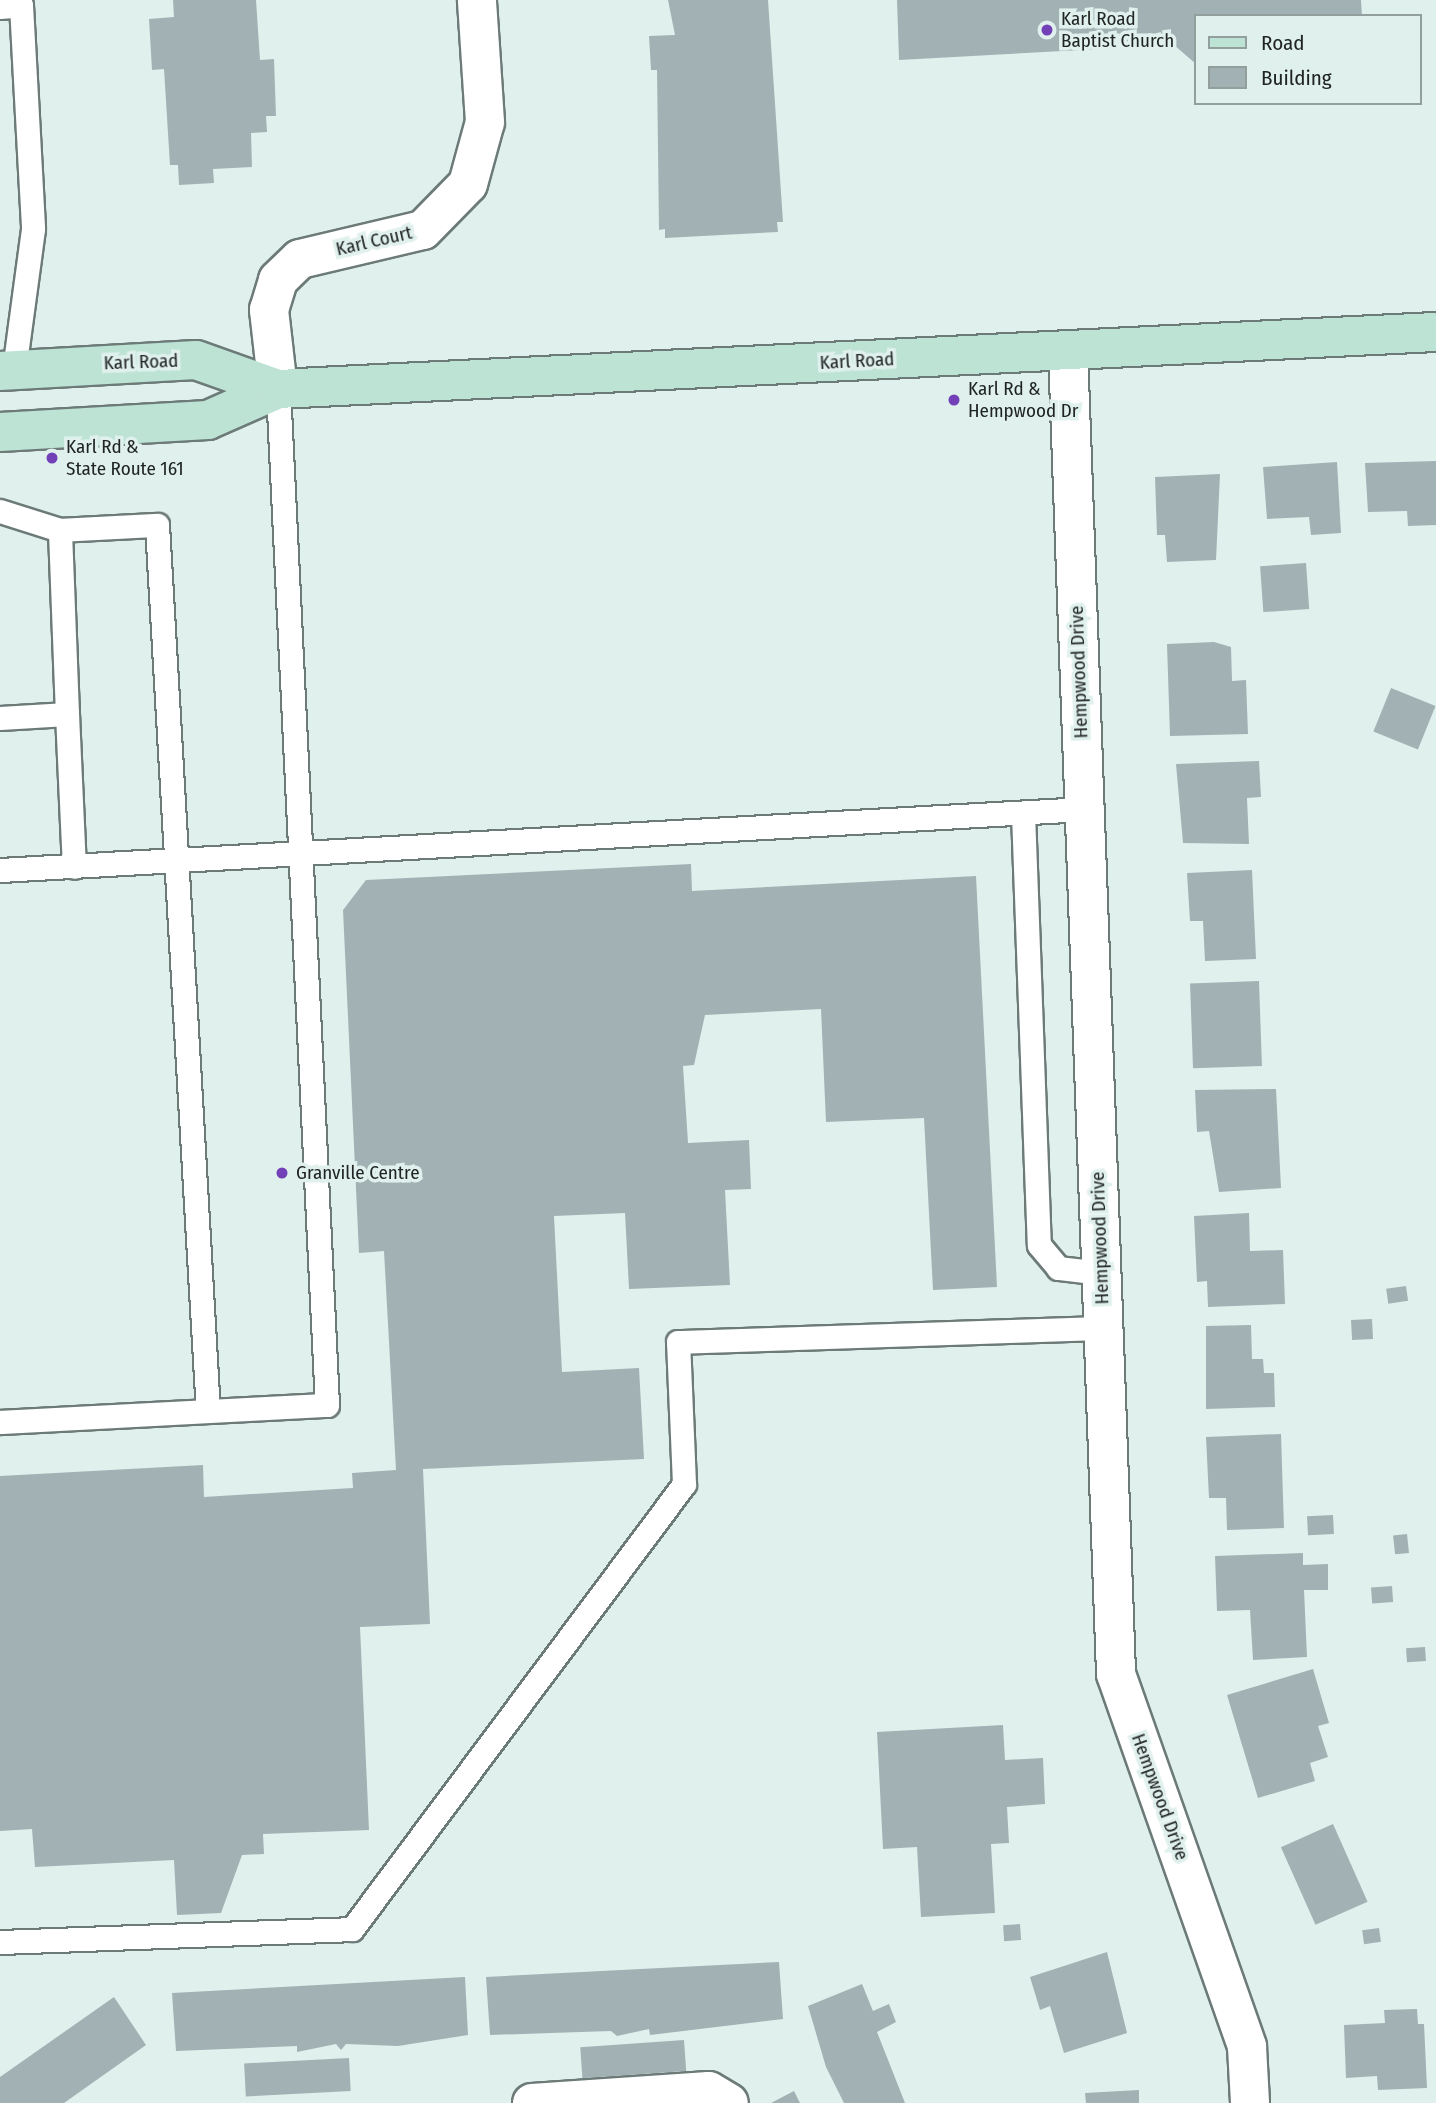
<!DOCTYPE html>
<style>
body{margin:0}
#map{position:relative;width:1436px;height:2103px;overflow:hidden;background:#e0f0ed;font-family:"Fira Sans Condensed",sans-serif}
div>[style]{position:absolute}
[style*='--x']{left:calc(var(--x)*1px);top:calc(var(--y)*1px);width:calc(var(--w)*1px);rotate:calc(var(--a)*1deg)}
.building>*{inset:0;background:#a2b1b3;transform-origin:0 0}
.roads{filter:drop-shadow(2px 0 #6c7a78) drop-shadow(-2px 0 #6c7a78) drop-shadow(0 2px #6c7a78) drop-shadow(0 -2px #6c7a78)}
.service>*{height:23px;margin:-11.5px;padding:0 11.5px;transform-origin:11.5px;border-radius:11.5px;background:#fff}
.minor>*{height:38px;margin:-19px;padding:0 19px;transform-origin:19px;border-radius:19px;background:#fff}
.secondary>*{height:38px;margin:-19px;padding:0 19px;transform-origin:19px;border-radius:19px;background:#bde3d5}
.dots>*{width:19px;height:19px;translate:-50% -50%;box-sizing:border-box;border:4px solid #e0f0ed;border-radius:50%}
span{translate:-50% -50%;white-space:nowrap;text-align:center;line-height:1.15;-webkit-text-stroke:7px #e0f0ed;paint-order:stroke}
.poi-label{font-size:19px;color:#202524}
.left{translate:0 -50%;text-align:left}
.street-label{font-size:19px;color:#202524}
.legend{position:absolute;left:1194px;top:14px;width:228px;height:91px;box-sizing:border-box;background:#e0f0ed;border:2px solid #939f9d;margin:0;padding:9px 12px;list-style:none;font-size:21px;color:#202524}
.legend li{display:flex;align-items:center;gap:14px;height:35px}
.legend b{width:35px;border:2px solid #939f9d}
</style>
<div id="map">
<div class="building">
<div style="clip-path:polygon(173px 0,256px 0,260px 60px,274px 59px,276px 116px,266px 116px,267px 132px,251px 133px,252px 167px,213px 169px,214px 183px,179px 185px,178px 165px,170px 165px,164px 69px,152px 70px,149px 19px,174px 17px)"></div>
<div style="clip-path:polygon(668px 0,768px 0,783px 222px,777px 222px,778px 232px,665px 238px,665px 229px,659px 230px,657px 70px,651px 70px,649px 36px,675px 35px)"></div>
<div style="clip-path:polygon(897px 0,1361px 0,1362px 16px,1196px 16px,1196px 64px,1174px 45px,899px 60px)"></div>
<div style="clip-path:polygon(1436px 461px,1436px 525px,1408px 526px,1407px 511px,1368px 512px,1365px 463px)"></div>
<div style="clip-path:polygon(1337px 462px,1341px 533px,1311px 535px,1309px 517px,1267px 519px,1263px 467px)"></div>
<div style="clip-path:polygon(1220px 474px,1216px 560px,1167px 562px,1165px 535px,1157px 535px,1155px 477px)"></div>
<div style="left:1306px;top:563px;width:46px;height:46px;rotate:86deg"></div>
<div style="clip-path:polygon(1214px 642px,1231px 647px,1232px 681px,1246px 680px,1248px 734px,1170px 736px,1167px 644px)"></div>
<div style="left:1391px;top:688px;width:48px;height:47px;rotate:22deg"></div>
<div style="clip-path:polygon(1259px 761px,1261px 797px,1247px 798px,1249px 844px,1183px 843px,1176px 764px)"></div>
<div style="clip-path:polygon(691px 864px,692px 891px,976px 876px,997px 1287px,933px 1290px,924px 1118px,826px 1122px,821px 1009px,705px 1015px,694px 1065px,683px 1066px,688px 1143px,749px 1140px,751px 1189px,725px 1190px,730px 1285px,629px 1289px,625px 1213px,554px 1216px,562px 1372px,639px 1368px,644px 1459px,423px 1469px,430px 1624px,360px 1627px,369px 1830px,263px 1834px,264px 1854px,242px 1855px,221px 1913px,177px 1915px,174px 1860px,35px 1867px,32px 1829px,0 1831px,0 1476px,203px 1465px,204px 1497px,353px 1488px,352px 1473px,396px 1470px,384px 1251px,359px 1253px,343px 910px,366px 880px)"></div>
<div style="clip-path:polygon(1252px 870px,1256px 959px,1205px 961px,1203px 921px,1190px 921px,1187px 873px)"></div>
<div style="left:1259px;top:981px;width:85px;height:69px;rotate:88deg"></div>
<div style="clip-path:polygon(1276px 1089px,1281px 1188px,1219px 1192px,1209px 1131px,1197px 1132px,1195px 1090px)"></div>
<div style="clip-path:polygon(1249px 1213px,1250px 1251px,1283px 1250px,1285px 1304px,1208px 1307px,1207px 1281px,1197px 1282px,1194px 1216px)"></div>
<div style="left:1406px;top:1286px;width:15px;height:20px;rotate:82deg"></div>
<div style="left:1372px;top:1319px;width:20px;height:21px;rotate:87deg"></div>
<div style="clip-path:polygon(1251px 1325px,1252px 1359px,1263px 1359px,1264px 1373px,1274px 1373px,1275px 1407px,1206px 1409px,1206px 1326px)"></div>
<div style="clip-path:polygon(1281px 1434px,1284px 1528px,1227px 1530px,1226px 1498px,1209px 1498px,1206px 1437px)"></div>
<div style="left:1333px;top:1515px;width:19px;height:26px;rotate:87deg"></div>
<div style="left:1407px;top:1534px;width:19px;height:14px;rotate:84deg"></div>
<div style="clip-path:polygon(1303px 1553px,1303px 1565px,1328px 1564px,1328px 1590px,1304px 1590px,1307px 1657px,1253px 1660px,1250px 1610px,1217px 1611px,1215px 1556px)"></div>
<div style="left:1392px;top:1586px;width:16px;height:21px;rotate:86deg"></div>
<div style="left:1425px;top:1647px;width:14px;height:19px;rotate:86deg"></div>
<div style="clip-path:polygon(1313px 1669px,1329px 1723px,1318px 1726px,1328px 1757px,1310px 1763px,1315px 1781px,1258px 1798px,1227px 1695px)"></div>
<div style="clip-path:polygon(1003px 1725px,1005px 1760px,1043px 1758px,1045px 1804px,1007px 1807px,1009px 1843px,991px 1844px,995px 1913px,921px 1917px,917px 1847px,883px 1849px,877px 1732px)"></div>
<div style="left:1333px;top:1824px;width:85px;height:57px;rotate:66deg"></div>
<div style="left:1020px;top:1924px;width:16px;height:17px;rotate:86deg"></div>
<div style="left:1379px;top:1928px;width:14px;height:17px;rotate:82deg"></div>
<div style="clip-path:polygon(1107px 1952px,1127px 2033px,1064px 2053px,1050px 2006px,1040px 2010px,1030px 1977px)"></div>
<div style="clip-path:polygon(779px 1962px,783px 2019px,650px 2035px,649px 2029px,617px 2036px,611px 2031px,490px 2035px,486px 1977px)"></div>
<div style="clip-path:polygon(465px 1977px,468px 2035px,398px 2046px,346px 2044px,341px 2050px,336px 2044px,297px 2052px,297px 2046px,176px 2051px,172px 1993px)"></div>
<div style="clip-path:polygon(862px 1984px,873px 2011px,889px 2004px,896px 2022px,877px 2032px,905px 2103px,844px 2103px,826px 2067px,808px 2006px)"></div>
<div style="clip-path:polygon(114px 1997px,146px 2045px,64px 2103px,0 2103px,0 2077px)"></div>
<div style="clip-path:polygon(1417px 2009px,1418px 2024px,1424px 2024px,1427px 2088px,1378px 2090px,1377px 2076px,1346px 2078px,1344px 2025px,1385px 2023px,1384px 2010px)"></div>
<div style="left:684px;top:2040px;width:31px;height:104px;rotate:86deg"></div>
<div style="left:349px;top:2058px;width:33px;height:105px;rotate:87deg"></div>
<div style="clip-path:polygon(1139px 2090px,1139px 2103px,1086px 2103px,1085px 2093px)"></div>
<div style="clip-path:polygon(794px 2091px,800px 2103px,771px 2103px)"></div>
</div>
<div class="roads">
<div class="service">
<div style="--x:0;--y:7;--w:21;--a:-5"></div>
<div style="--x:21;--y:5;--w:224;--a:86.9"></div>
<div style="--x:33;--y:229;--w:142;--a:97.7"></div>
<div style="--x:0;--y:511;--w:63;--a:17.6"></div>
<div style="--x:67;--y:714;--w:153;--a:87.4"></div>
<div style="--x:0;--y:718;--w:67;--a:-3.4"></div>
<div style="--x:67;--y:714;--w:184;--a:-92.2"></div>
<div style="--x:60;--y:530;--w:97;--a:-3"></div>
<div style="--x:157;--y:525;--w:887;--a:86.71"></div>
<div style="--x:1023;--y:813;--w:432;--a:87.9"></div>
<div style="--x:1039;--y:1245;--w:30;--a:50"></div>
<div style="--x:1058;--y:1268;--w:43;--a:6.6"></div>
<div style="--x:0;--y:870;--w:1086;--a:-3.22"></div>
<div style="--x:0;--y:1422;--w:327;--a:-3"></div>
<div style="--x:327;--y:1405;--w:1017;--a:-92.76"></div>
<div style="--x:0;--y:1942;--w:352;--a:-2.1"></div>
<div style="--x:352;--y:1929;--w:555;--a:-53.27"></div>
<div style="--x:684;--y:1484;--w:142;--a:-92.4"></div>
<div style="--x:678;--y:1342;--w:426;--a:-1.9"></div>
</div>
<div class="minor">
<div style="--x:1068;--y:351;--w:1324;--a:87.92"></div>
<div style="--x:1116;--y:1674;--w:395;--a:70.6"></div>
<div style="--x:1247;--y:2047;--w:56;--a:86.9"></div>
<div style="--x:278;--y:389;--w:80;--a:-96.5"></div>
<div style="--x:269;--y:310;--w:31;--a:-73"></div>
<div style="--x:278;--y:280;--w:30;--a:-44"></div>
<div style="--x:300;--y:259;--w:126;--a:-13.3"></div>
<div style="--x:423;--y:230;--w:64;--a:-45.6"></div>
<div style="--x:468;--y:184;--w:64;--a:-74.7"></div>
<div style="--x:485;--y:122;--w:122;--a:-93.8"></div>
<div style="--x:532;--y:2103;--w:177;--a:-3.9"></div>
<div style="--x:709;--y:2091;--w:23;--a:31"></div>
</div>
<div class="secondary">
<div style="--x:0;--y:371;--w:196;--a:-3.2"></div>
<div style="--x:196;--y:360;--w:87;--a:19.5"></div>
<div style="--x:0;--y:432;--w:208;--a:-3.3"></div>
<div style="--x:208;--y:420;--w:77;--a:-23.9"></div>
<div style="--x:278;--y:389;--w:1159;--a:-2.82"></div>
</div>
</div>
<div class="dots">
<div style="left:1047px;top:30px;background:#7240b7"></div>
<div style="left:954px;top:400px;background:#7240b7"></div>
<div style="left:52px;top:458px;background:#7240b7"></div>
<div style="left:282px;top:1173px;background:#7240b7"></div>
</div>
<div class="poi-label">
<span class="left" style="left:1061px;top:30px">Karl Road<br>Baptist Church</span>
<span class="left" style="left:968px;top:400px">Karl Rd &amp;<br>Hempwood Dr</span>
<span class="left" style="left:66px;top:458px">Karl Rd &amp;<br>State Route 161</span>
<span class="left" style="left:296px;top:1173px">Granville Centre</span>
</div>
<div class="street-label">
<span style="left:374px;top:241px;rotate:-13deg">Karl Court</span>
<span style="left:857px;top:361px;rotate:-3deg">Karl Road</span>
<span style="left:141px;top:362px;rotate:-2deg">Karl Road</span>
<span style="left:1079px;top:672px;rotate:-92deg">Hempwood Drive</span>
<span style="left:1100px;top:1238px;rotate:-92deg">Hempwood Drive</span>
<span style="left:1160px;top:1797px;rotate:70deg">Hempwood Drive</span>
</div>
<ul class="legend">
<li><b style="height:9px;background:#bde3d5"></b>Road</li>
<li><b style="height:19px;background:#a2b1b3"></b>Building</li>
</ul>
</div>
